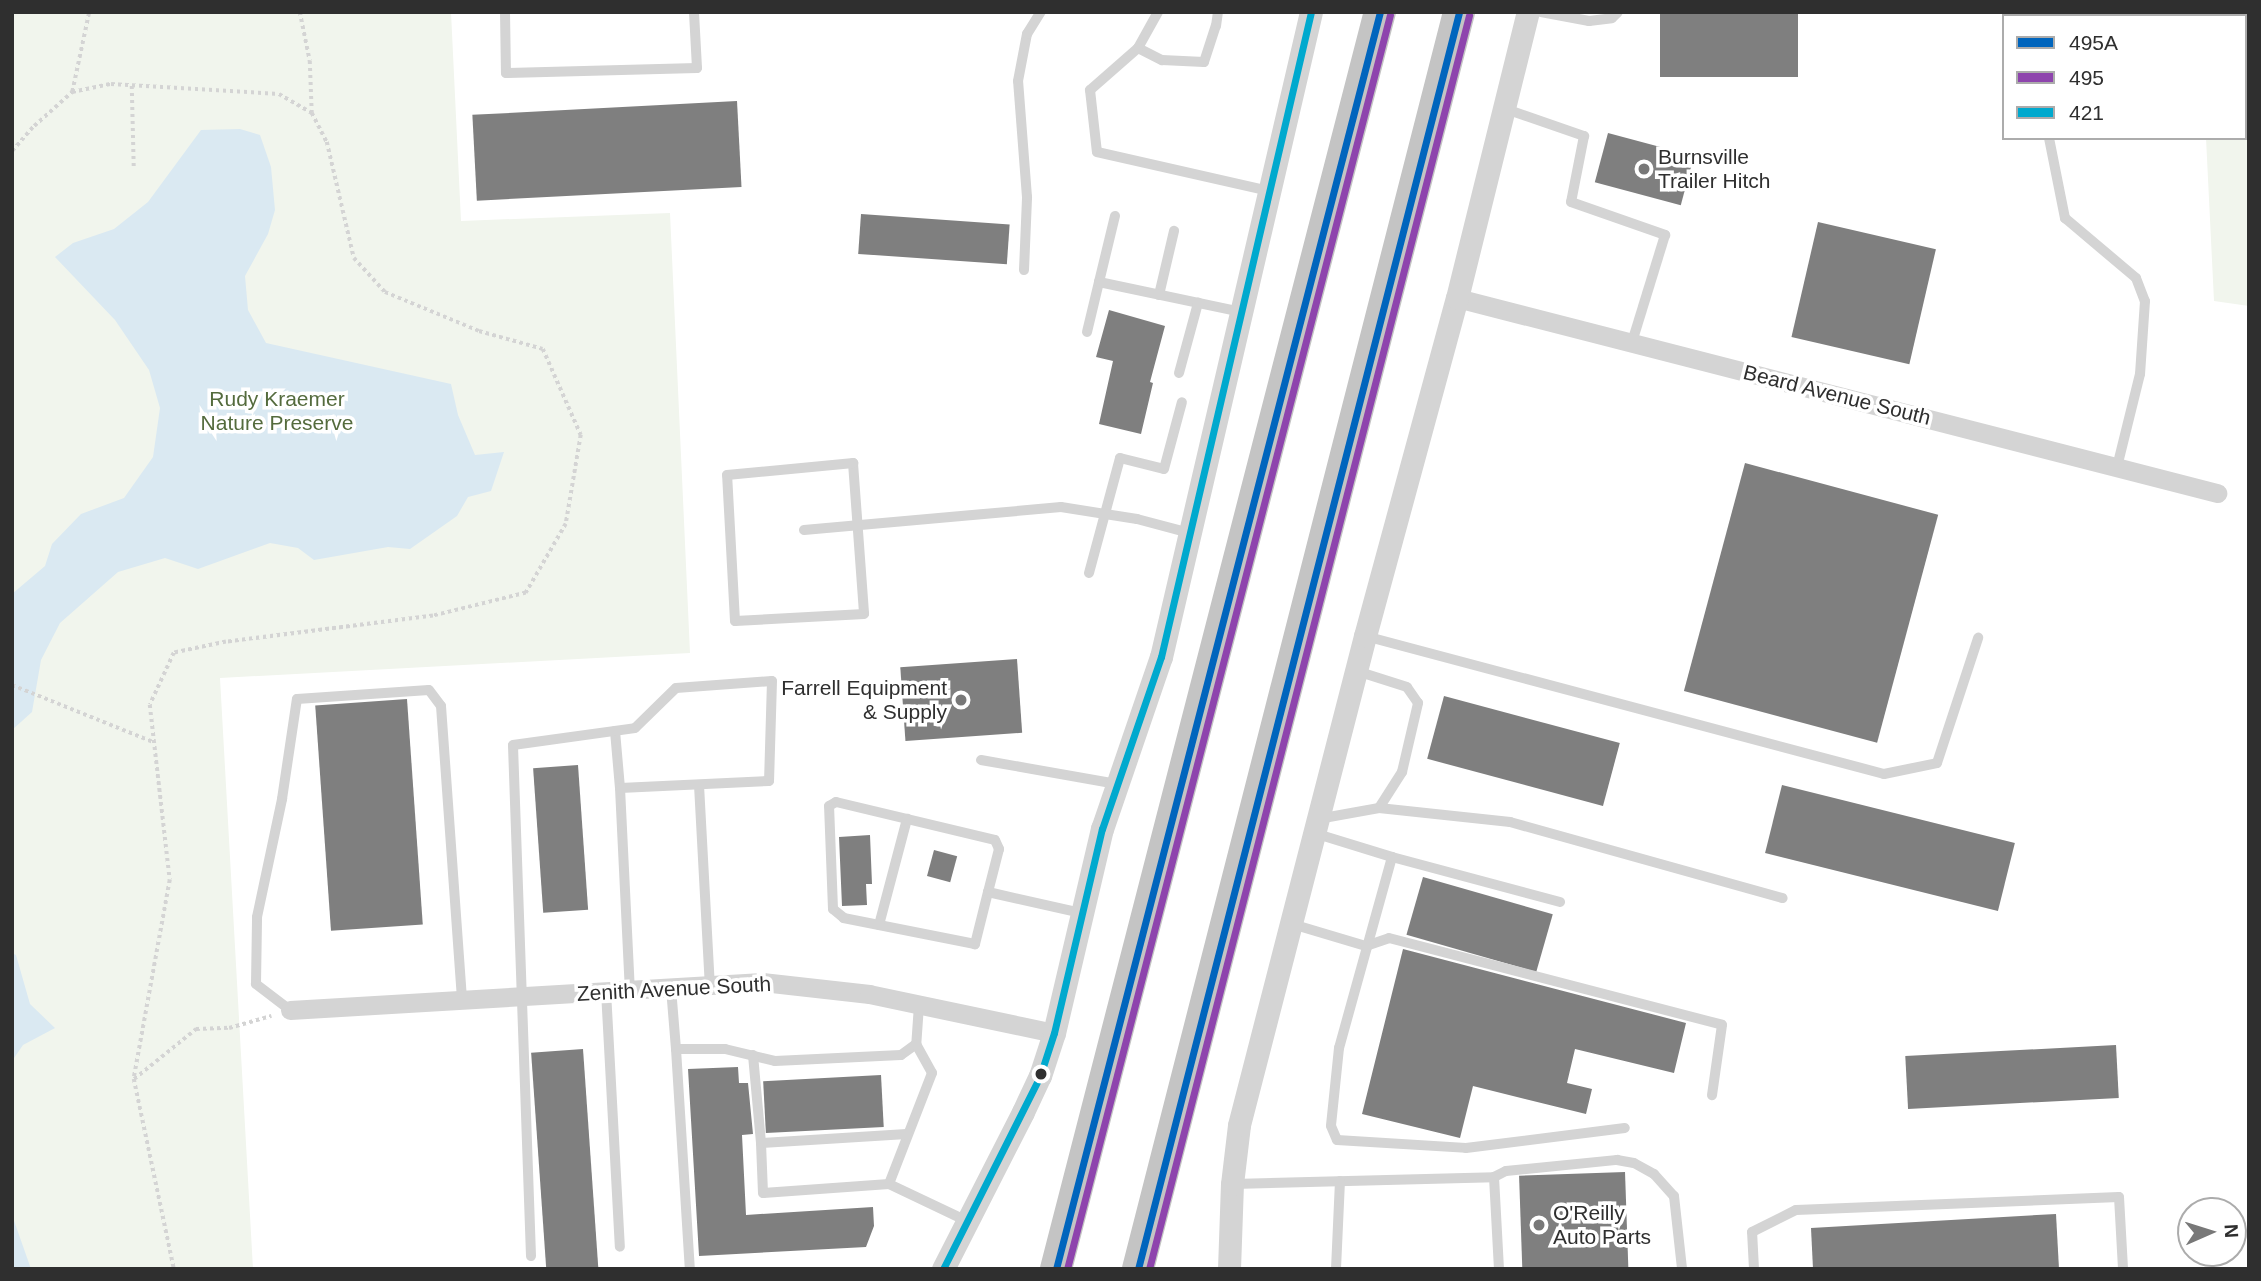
<!DOCTYPE html>
<style>
body{margin:0}
#map{position:relative;width:2261px;height:1281px;overflow:hidden;background:#fff;font-family:Helvetica,sans-serif}
div>[style]{position:absolute}
[style*='--x']{left:calc(var(--x)*1px);top:calc(var(--y)*1px);width:calc(var(--w)*1px);rotate:calc(var(--a)*1deg)}
.green>*{inset:0;background:#f1f5ed}
.water>*{inset:0;background:#dae9f2}
.building>*{inset:0;background:#7f7f7f;transform-origin:0 0}
.path>*{height:3.5px;margin-top:-1.75px;transform-origin:0;background:repeating-linear-gradient(90deg,#d4d4d4 0 3.5px,transparent 0 7px)}
.service>*{height:10px;margin:-5px;padding:0 5px;transform-origin:5px;border-radius:5px;background:#d4d4d4}
.minor>*{height:19px;margin:-9.5px;padding:0 9.5px;transform-origin:9.5px;border-radius:9.5px;background:#d4d4d4}
.tertiary>*{height:23px;margin:-11.5px;padding:0 11.5px;transform-origin:11.5px;border-radius:11.5px;background:#d4d4d4}
.trunk>*{height:32px;margin:-16px;padding:0 16px;transform-origin:16px;border-radius:16px;background:#c4c4c4}
.bus-1>*{height:7px;margin:-3.5px;padding:0 3.5px;transform-origin:3.5px;border-radius:3.5px;background:#0065bd}
.bus-2>*{height:7px;margin:-3.5px;padding:0 3.5px;transform-origin:3.5px;border-radius:3.5px;background:#8e44ad}
.bus-3>*{height:7px;margin:-3.5px;padding:0 3.5px;transform-origin:3.5px;border-radius:3.5px;background:#00a9ce}
.dots>*{width:19px;height:19px;translate:-50% -50%;box-sizing:border-box;border:4px solid #fff;border-radius:50%}
span{translate:-50% -50%;white-space:nowrap;text-align:center;line-height:1.15;-webkit-text-stroke:7px #fff;paint-order:stroke}
.poi-label{font-size:21px;color:#2f2f2f}
.left{translate:0 -50%;text-align:left}
.right{translate:-100% -50%;text-align:right}
.street-label{font-size:21px;color:#2f2f2f}
.park-label{font-size:21px;color:#546b3d}
.frame{position:absolute;inset:0;border:14px solid #2f2f2f;pointer-events:none}
.legend{position:absolute;left:2002px;top:14px;width:245px;height:126px;box-sizing:border-box;background:#fff;border:2px solid #acacac;margin:0;padding:9px 12px;list-style:none;font-size:21px;color:#2f2f2f}
.legend li{display:flex;align-items:center;gap:14px;height:35px}
.legend b{width:35px;border:2px solid #acacac}
.north{position:absolute;left:2177px;top:1197px;width:70px;height:70px;box-sizing:border-box;background:#fff;border:2px solid #acacac;border-radius:50%;rotate:87deg;font-size:19px;font-weight:700;line-height:28px;text-align:center;color:#2f2f2f}
.north::after{content:'';display:block;margin:auto;width:24px;height:32px;background:#787878;clip-path:polygon(50% 0,100% 100%,50% 72%,0 100%)}
</style>
<div id="map">
<div class="green">
<div style="clip-path:polygon(12px 12px,451px 12px,461px 221px,670px 213px,690px 653px,220px 678px,253px 1269px,12px 1269px)"></div>
<div style="clip-path:polygon(2198px 12px,2249px 12px,2249px 306px,2214px 301px,2206px 138px,2245px 138px,2245px 16px,2198px 16px)"></div>
</div>
<div class="water">
<div style="clip-path:polygon(240px 129px,260px 135px,271px 167px,275px 210px,268px 234px,245px 276px,248px 310px,266px 343px,451px 384px,458px 415px,475px 455px,504px 452px,491px 491px,468px 497px,457px 516px,410px 549px,388px 547px,314px 560px,298px 548px,270px 543px,198px 569px,165px 558px,118px 572px,60px 623px,41px 660px,32px 712px,12px 730px,12px 594px,45px 566px,52px 544px,81px 514px,124px 498px,153px 457px,160px 408px,149px 370px,115px 320px,55px 257px,73px 243px,114px 229px,148px 202px,201px 130px)"></div>
<div style="clip-path:polygon(12px 953px,16px 955px,30px 1004px,55px 1028px,23px 1045px,12px 1061px)"></div>
<div style="clip-path:polygon(12px 1215px,31px 1269px,12px 1269px)"></div>
</div>
<div class="building">
<div style="left:1660px;top:12px;width:138px;height:65px"></div>
<div style="left:737px;top:101px;width:86px;height:265px;rotate:87deg"></div>
<div style="left:1608px;top:133px;width:89px;height:51px;rotate:15deg"></div>
<div style="left:861px;top:214px;width:149px;height:40px;rotate:4deg"></div>
<div style="left:1818px;top:222px;width:121px;height:118px;rotate:13deg"></div>
<div style="clip-path:polygon(1109px 310px,1165px 326px,1150px 382px,1153px 383px,1141px 434px,1099px 424px,1113px 361px,1096px 357px)"></div>
<div style="left:1745px;top:463px;width:200px;height:236px;rotate:15deg"></div>
<div style="left:1017px;top:659px;width:74px;height:117px;rotate:86deg"></div>
<div style="left:1444px;top:696px;width:182px;height:65px;rotate:15deg"></div>
<div style="left:407px;top:699px;width:226px;height:92px;rotate:86deg"></div>
<div style="left:578px;top:765px;width:145px;height:45px;rotate:86deg"></div>
<div style="left:1782px;top:785px;width:240px;height:70px;rotate:14deg"></div>
<div style="clip-path:polygon(870px 835px,872px 884px,866px 884px,867px 905px,842px 906px,839px 837px)"></div>
<div style="left:934px;top:850px;width:24px;height:27px;rotate:15deg"></div>
<div style="left:1423px;top:877px;width:135px;height:60px;rotate:16deg"></div>
<div style="clip-path:polygon(1403px 949px,1686px 1023px,1674px 1073px,1575px 1049px,1567px 1083px,1592px 1089px,1586px 1114px,1473px 1086px,1460px 1138px,1362px 1114px)"></div>
<div style="left:2116px;top:1045px;width:53px;height:211px;rotate:87deg"></div>
<div style="left:583px;top:1049px;width:221px;height:52px;rotate:86deg"></div>
<div style="clip-path:polygon(738px 1067px,739px 1083px,748px 1083px,753px 1134px,742px 1135px,746px 1215px,873px 1207px,874px 1226px,866px 1247px,699px 1256px,688px 1069px)"></div>
<div style="left:881px;top:1075px;width:52px;height:118px;rotate:87deg"></div>
<div style="left:1625px;top:1172px;width:97px;height:106px;rotate:88deg"></div>
<div style="clip-path:polygon(2056px 1214px,2059px 1269px,1813px 1269px,1811px 1228px)"></div>
</div>
<div class="path">
<div style="--x:300;--y:12;--w:50;--a:78.5"></div>
<div style="--x:310;--y:61;--w:52;--a:87.8"></div>
<div style="--x:132;--y:86;--w:84;--a:88.6"></div>
<div style="--x:72;--y:92;--w:82;--a:-78"></div>
<div style="--x:12;--y:151;--w:33;--a:-49"></div>
<div style="--x:34;--y:126;--w:51;--a:-41.8"></div>
<div style="--x:72;--y:92;--w:40;--a:-12"></div>
<div style="--x:111;--y:84;--w:168;--a:3.4"></div>
<div style="--x:279;--y:94;--w:38;--a:30"></div>
<div style="--x:312;--y:113;--w:33;--a:63"></div>
<div style="--x:327;--y:142;--w:119;--a:76.9"></div>
<div style="--x:354;--y:258;--w:46;--a:47.6"></div>
<div style="--x:385;--y:292;--w:102;--a:22.5"></div>
<div style="--x:479;--y:331;--w:66;--a:15.7"></div>
<div style="--x:543;--y:349;--w:94;--a:66.2"></div>
<div style="--x:581;--y:435;--w:90;--a:99.6"></div>
<div style="--x:566;--y:524;--w:80;--a:120.1"></div>
<div style="--x:526;--y:593;--w:96;--a:166.1"></div>
<div style="--x:433;--y:616;--w:209;--a:172.8"></div>
<div style="--x:226;--y:642;--w:53;--a:168.1"></div>
<div style="--x:174;--y:653;--w:57;--a:114.8"></div>
<div style="--x:150;--y:705;--w:176;--a:83.5"></div>
<div style="--x:170;--y:880;--w:202;--a:100.3"></div>
<div style="--x:134;--y:1079;--w:194;--a:78.1"></div>
<div style="--x:12;--y:685;--w:152;--a:22"></div>
<div style="--x:134;--y:1079;--w:80;--a:-38.9"></div>
<div style="--x:196;--y:1029;--w:33;--a:-2"></div>
<div style="--x:229;--y:1028;--w:44;--a:-15.9"></div>
</div>
<div class="service">
<div style="--x:505;--y:12;--w:61;--a:89.1"></div>
<div style="--x:506;--y:73;--w:191;--a:-1.5"></div>
<div style="--x:697;--y:68;--w:56;--a:-93.1"></div>
<div style="--x:1158;--y:12;--w:41;--a:119.1"></div>
<div style="--x:1138;--y:48;--w:27;--a:27"></div>
<div style="--x:1162;--y:60;--w:42;--a:2.7"></div>
<div style="--x:1204;--y:62;--w:38;--a:-72"></div>
<div style="--x:1216;--y:26;--w:14;--a:-82"></div>
<div style="--x:1541;--y:12;--w:49;--a:10.6"></div>
<div style="--x:1589;--y:21;--w:23;--a:-7"></div>
<div style="--x:1612;--y:18;--w:8;--a:-45"></div>
<div style="--x:2037;--y:12;--w:5;--a:53"></div>
<div style="--x:1138;--y:48;--w:64;--a:138.8"></div>
<div style="--x:1090;--y:90;--w:62;--a:83.6"></div>
<div style="--x:1097;--y:152;--w:176;--a:12.8"></div>
<div style="--x:1503;--y:108;--w:86;--a:19.1"></div>
<div style="--x:1584;--y:136;--w:67;--a:101.1"></div>
<div style="--x:1571;--y:202;--w:100;--a:19.3"></div>
<div style="--x:1665;--y:235;--w:112;--a:107.1"></div>
<div style="--x:2049;--y:138;--w:82;--a:78.7"></div>
<div style="--x:2065;--y:218;--w:93;--a:40.2"></div>
<div style="--x:2136;--y:278;--w:25;--a:69"></div>
<div style="--x:2145;--y:301;--w:73;--a:93.9"></div>
<div style="--x:2140;--y:374;--w:96;--a:103.9"></div>
<div style="--x:1024;--y:270;--w:73;--a:-87.6"></div>
<div style="--x:1027;--y:197;--w:116;--a:-94.4"></div>
<div style="--x:1018;--y:81;--w:48;--a:-79.2"></div>
<div style="--x:1027;--y:34;--w:26;--a:-58"></div>
<div style="--x:1099;--y:282;--w:68;--a:-76.4"></div>
<div style="--x:1159;--y:295;--w:66;--a:-76.8"></div>
<div style="--x:1087;--y:332;--w:51;--a:-76.5"></div>
<div style="--x:1099;--y:282;--w:145;--a:11.9"></div>
<div style="--x:1179;--y:373;--w:73;--a:-74.8"></div>
<div style="--x:853;--y:463;--w:151;--a:85.8"></div>
<div style="--x:864;--y:614;--w:129;--a:176.9"></div>
<div style="--x:735;--y:621;--w:146;--a:-93.1"></div>
<div style="--x:727;--y:475;--w:127;--a:-5.4"></div>
<div style="--x:804;--y:530;--w:258;--a:-5.1"></div>
<div style="--x:1061;--y:507;--w:77;--a:9"></div>
<div style="--x:1137;--y:519;--w:55;--a:14.8"></div>
<div style="--x:1089;--y:573;--w:119;--a:-74.9"></div>
<div style="--x:1120;--y:458;--w:45;--a:14"></div>
<div style="--x:1164;--y:469;--w:69;--a:-75"></div>
<div style="--x:1365;--y:636;--w:537;--a:14.89"></div>
<div style="--x:1884;--y:774;--w:54;--a:-11.7"></div>
<div style="--x:1937;--y:763;--w:132;--a:-71.8"></div>
<div style="--x:615;--y:731;--w:57;--a:85"></div>
<div style="--x:981;--y:760;--w:138;--a:10"></div>
<div style="--x:699;--y:785;--w:200;--a:86.9"></div>
<div style="--x:1379;--y:808;--w:132;--a:6.1"></div>
<div style="--x:1510;--y:822;--w:283;--a:15.6"></div>
<div style="--x:1318;--y:819;--w:62;--a:-10.2"></div>
<div style="--x:1379;--y:808;--w:43;--a:-57.4"></div>
<div style="--x:1402;--y:772;--w:71;--a:-76.9"></div>
<div style="--x:1418;--y:703;--w:19;--a:-125"></div>
<div style="--x:1407;--y:687;--w:52;--a:-162.3"></div>
<div style="--x:1314;--y:833;--w:82;--a:17.1"></div>
<div style="--x:1392;--y:857;--w:198;--a:105.5"></div>
<div style="--x:1339;--y:1048;--w:78;--a:95.9"></div>
<div style="--x:1331;--y:1126;--w:15;--a:67"></div>
<div style="--x:1337;--y:1140;--w:129;--a:3.5"></div>
<div style="--x:1466;--y:1148;--w:160;--a:-7.2"></div>
<div style="--x:1392;--y:857;--w:174;--a:15"></div>
<div style="--x:988;--y:892;--w:54;--a:104"></div>
<div style="--x:975;--y:944;--w:134;--a:-168.8"></div>
<div style="--x:844;--y:918;--w:14;--a:-141"></div>
<div style="--x:833;--y:909;--w:103;--a:-92.2"></div>
<div style="--x:829;--y:806;--w:8;--a:-30"></div>
<div style="--x:836;--y:802;--w:163;--a:13.4"></div>
<div style="--x:995;--y:840;--w:10;--a:66"></div>
<div style="--x:999;--y:849;--w:44;--a:104.3"></div>
<div style="--x:988;--y:892;--w:95;--a:12.7"></div>
<div style="--x:1292;--y:924;--w:77;--a:16.6"></div>
<div style="--x:1366;--y:946;--w:24;--a:-19"></div>
<div style="--x:1389;--y:938;--w:344;--a:14.6"></div>
<div style="--x:1722;--y:1025;--w:71;--a:98.1"></div>
<div style="--x:879;--y:925;--w:110;--a:-75.2"></div>
<div style="--x:671;--y:988;--w:61;--a:85.3"></div>
<div style="--x:676;--y:1049;--w:49;--a:0"></div>
<div style="--x:725;--y:1049;--w:51;--a:13.5"></div>
<div style="--x:775;--y:1061;--w:126;--a:-2.7"></div>
<div style="--x:901;--y:1055;--w:19;--a:-36"></div>
<div style="--x:606;--y:991;--w:256;--a:86.9"></div>
<div style="--x:919;--y:1005;--w:39;--a:94"></div>
<div style="--x:916;--y:1044;--w:33;--a:61"></div>
<div style="--x:932;--y:1073;--w:119;--a:111.2"></div>
<div style="--x:889;--y:1184;--w:86;--a:25.4"></div>
<div style="--x:290;--y:1010;--w:43;--a:-142.6"></div>
<div style="--x:256;--y:984;--w:67;--a:-89.1"></div>
<div style="--x:257;--y:917;--w:121;--a:-78"></div>
<div style="--x:282;--y:799;--w:101;--a:-81.5"></div>
<div style="--x:297;--y:699;--w:132;--a:-3.9"></div>
<div style="--x:429;--y:690;--w:20;--a:53"></div>
<div style="--x:441;--y:706;--w:295;--a:85.9"></div>
<div style="--x:676;--y:1049;--w:220;--a:86.4"></div>
<div style="--x:753;--y:1055;--w:88;--a:84.8"></div>
<div style="--x:1494;--y:1177;--w:13;--a:-27"></div>
<div style="--x:1506;--y:1171;--w:112;--a:-5.7"></div>
<div style="--x:1617;--y:1160;--w:17;--a:10"></div>
<div style="--x:1634;--y:1163;--w:23;--a:29"></div>
<div style="--x:1654;--y:1174;--w:30;--a:48"></div>
<div style="--x:1674;--y:1196;--w:73;--a:83.7"></div>
<div style="--x:889;--y:1184;--w:126;--a:175.9"></div>
<div style="--x:763;--y:1193;--w:50;--a:-92.3"></div>
<div style="--x:761;--y:1143;--w:146;--a:-3.5"></div>
<div style="--x:1233;--y:1184;--w:261;--a:-1.5"></div>
<div style="--x:1494;--y:1177;--w:92;--a:86.9"></div>
<div style="--x:531;--y:1256;--w:511;--a:-92.02"></div>
<div style="--x:513;--y:745;--w:123;--a:-7.9"></div>
<div style="--x:635;--y:728;--w:57;--a:-44.3"></div>
<div style="--x:676;--y:688;--w:96;--a:-4.2"></div>
<div style="--x:772;--y:681;--w:100;--a:91.7"></div>
<div style="--x:769;--y:781;--w:149;--a:177.3"></div>
<div style="--x:620;--y:788;--w:202;--a:87.2"></div>
<div style="--x:1336;--y:1269;--w:88;--a:-87.4"></div>
<div style="--x:1754;--y:1269;--w:37;--a:-93"></div>
<div style="--x:1752;--y:1232;--w:49;--a:-26.6"></div>
<div style="--x:1796;--y:1210;--w:323;--a:-2.3"></div>
<div style="--x:2119;--y:1197;--w:72;--a:86.8"></div>
</div>
<div class="minor">
<div style="--x:1457;--y:298;--w:785;--a:14.39"></div>
<div style="--x:290;--y:1010;--w:473;--a:-3.4"></div>
<div style="--x:762;--y:982;--w:108;--a:6.4"></div>
<div style="--x:869;--y:994;--w:189;--a:11.9"></div>
</div>
<div class="tertiary">
<div style="--x:943;--y:1269;--w:176;--a:-63"></div>
<div style="--x:1023;--y:1112;--w:40;--a:-65"></div>
<div style="--x:1040;--y:1076;--w:45;--a:-72"></div>
<div style="--x:1054;--y:1033;--w:210;--a:-76.8"></div>
<div style="--x:1102;--y:829;--w:182;--a:-71.1"></div>
<div style="--x:1161;--y:657;--w:662;--a:-76.91"></div>
<div style="--x:1229;--y:1269;--w:85;--a:-88"></div>
<div style="--x:1232;--y:1184;--w:59;--a:-83.2"></div>
<div style="--x:1239;--y:1125;--w:505;--a:-75.55"></div>
<div style="--x:1365;--y:636;--w:350;--a:-74.8"></div>
<div style="--x:1457;--y:298;--w:295;--a:-76.1"></div>
</div>
<div class="trunk">
<div style="--x:1056;--y:1269;--w:1298;--a:-75.55"></div>
<div style="--x:1138;--y:1269;--w:1297;--a:-75.67"></div>
</div>
<div class="bus-1">
<div style="--x:1056;--y:1269;--w:1298;--a:-75.55"></div>
<div style="--x:1138;--y:1269;--w:1297;--a:-75.67"></div>
</div>
<div class="bus-2">
<div style="--x:1067;--y:1269;--w:1295;--a:-75.56"></div>
<div style="--x:1149;--y:1269;--w:1294;--a:-75.68"></div>
</div>
<div class="bus-3">
<div style="--x:943;--y:1269;--w:216;--a:-63.3"></div>
<div style="--x:1040;--y:1076;--w:45;--a:-72"></div>
<div style="--x:1054;--y:1033;--w:210;--a:-76.8"></div>
<div style="--x:1102;--y:829;--w:182;--a:-71.1"></div>
<div style="--x:1161;--y:657;--w:662;--a:-76.91"></div>
</div>
<div class="dots">
<div style="left:1644px;top:169px;background:#787878"></div>
<div style="left:961px;top:700px;background:#787878"></div>
<div style="left:1041px;top:1074px;background:#2f2f2f"></div>
<div style="left:1539px;top:1225px;background:#787878"></div>
</div>
<div class="poi-label">
<span class="left" style="left:1658px;top:169px">Burnsville<br>Trailer Hitch</span>
<span class="right" style="left:947px;top:700px">Farrell Equipment<br>&amp; Supply</span>
<span class="left" style="left:1553px;top:1225px">O'Reilly<br>Auto Parts</span>
</div>
<div class="street-label">
<span style="left:1837px;top:395px;rotate:14deg">Beard Avenue South</span>
<span style="left:674px;top:989px;rotate:-3deg">Zenith Avenue South</span>
</div>
<div class="park-label">
<span style="left:277px;top:411px">Rudy Kraemer<br>Nature Preserve</span>
</div>
<div class="frame"></div>
<ul class="legend">
<li><b style="height:9px;background:#0065bd"></b>495A</li>
<li><b style="height:9px;background:#8e44ad"></b>495</li>
<li><b style="height:9px;background:#00a9ce"></b>421</li>
</ul>
<div class="north">N</div>
</div>
